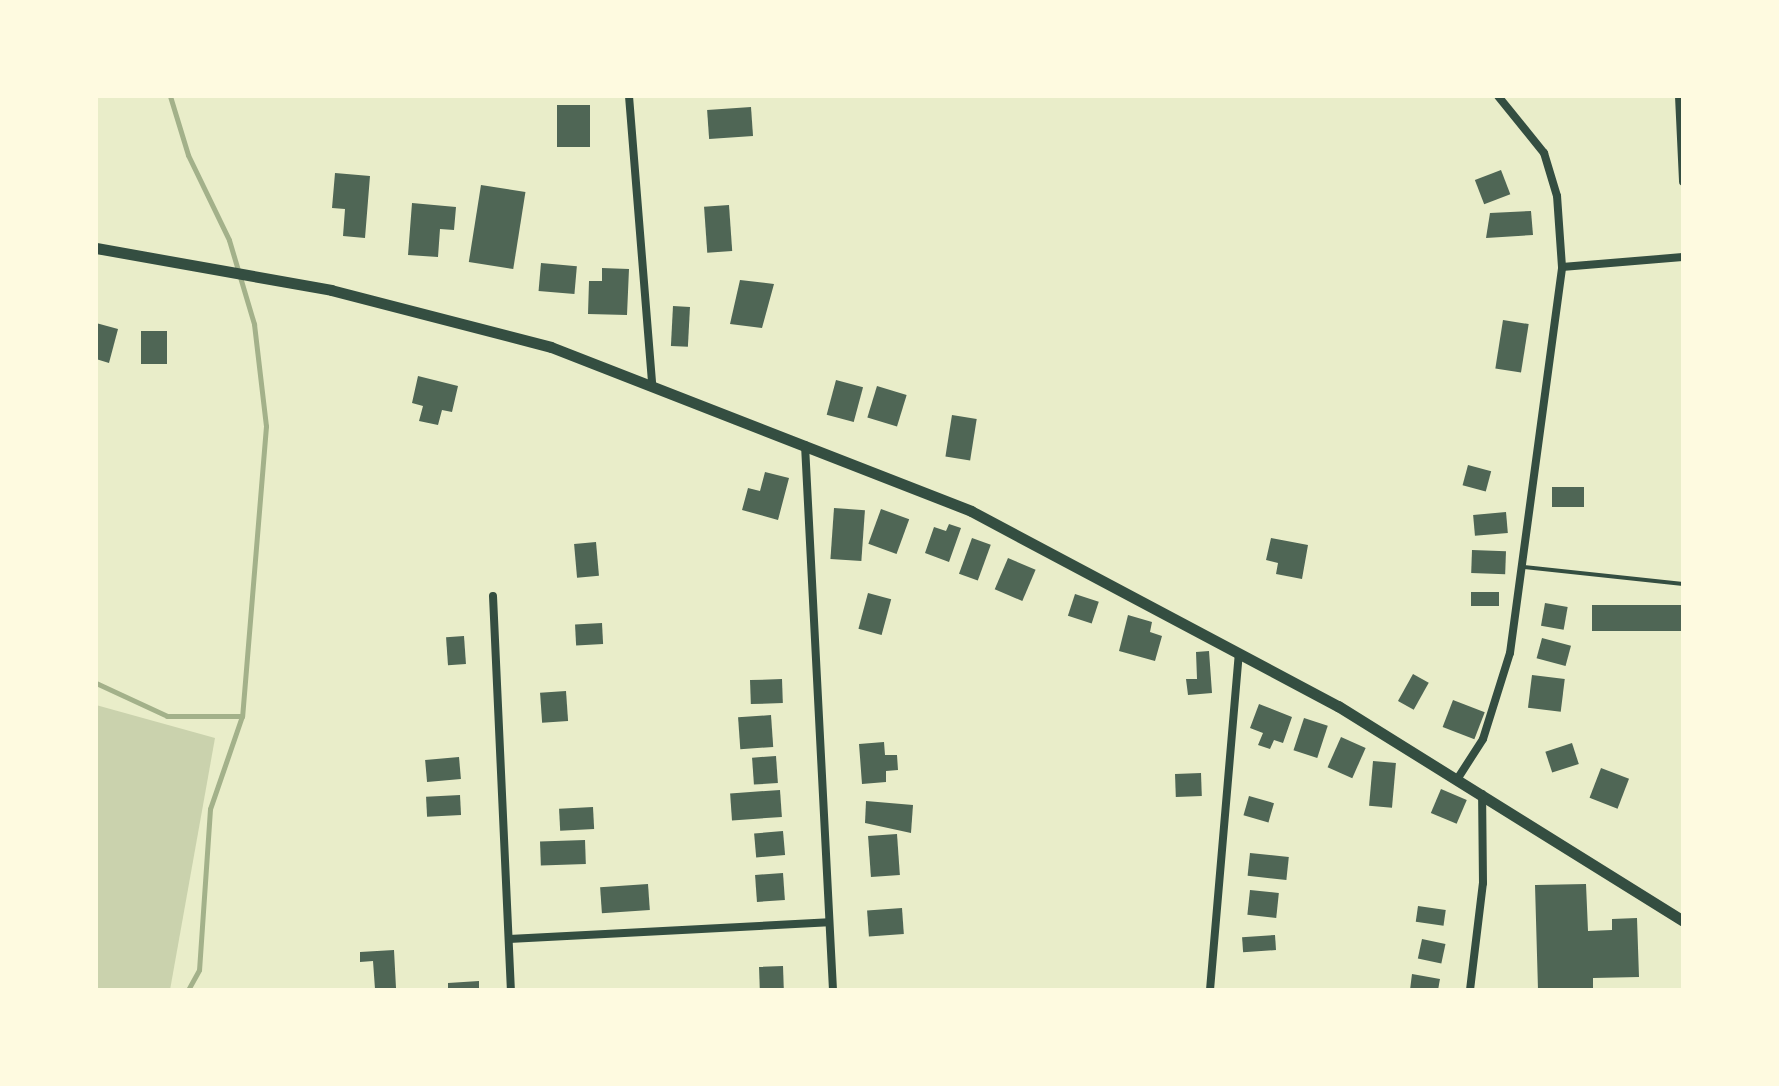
<!DOCTYPE html>
<style>
body{margin:0}
#map{position:relative;width:1779px;height:1086px;overflow:hidden;background:#e9edc9;font-family:Lato,sans-serif}
div>[style]{position:absolute}
[style*='--x']{left:calc(var(--x)*1px);top:calc(var(--y)*1px);width:calc(var(--w)*1px);rotate:calc(var(--a)*1deg)}
.green>*{inset:0;background:#cad2ad}
.stream>*{height:5px;margin:-2.5px;padding:0 2.5px;transform-origin:2.5px;border-radius:2.5px;background:#a3b18a}
.building>*{inset:0;background:#4f6655;transform-origin:0 0}
.service>*{height:4px;margin:-2px;padding:0 2px;transform-origin:2px;border-radius:2px;background:#344e41}
.minor>*{height:8px;margin:-4px;padding:0 4px;transform-origin:4px;border-radius:4px;background:#344e41}
.tertiary>*{height:11px;margin:-5.5px;padding:0 5.5px;transform-origin:5.5px;border-radius:5.5px;background:#344e41}
span{translate:-50% -50%;white-space:nowrap;text-align:center;line-height:1.15;-webkit-text-stroke:8px #fefae0;paint-order:stroke}
.frame{position:absolute;inset:0;border:98px solid #fefae0;pointer-events:none}
</style>
<div id="map">
<div class="green">
<div style="clip-path:polygon(96px 705px,215px 738px,170px 990px,96px 990px)"></div>
</div>
<div class="stream">
<div style="--x:170;--y:96;--w:62;--a:73"></div>
<div style="--x:188;--y:155;--w:94;--a:64.2"></div>
<div style="--x:229;--y:240;--w:88;--a:73.4"></div>
<div style="--x:254;--y:324;--w:103;--a:83.3"></div>
<div style="--x:266;--y:426;--w:291;--a:94.7"></div>
<div style="--x:242;--y:716;--w:98;--a:109"></div>
<div style="--x:210;--y:809;--w:161;--a:93.9"></div>
<div style="--x:199;--y:970;--w:23;--a:119"></div>
<div style="--x:96;--y:683;--w:78;--a:24.9"></div>
<div style="--x:167;--y:716;--w:75;--a:0"></div>
</div>
<div class="building">
<div style="left:557px;top:105px;width:33px;height:42px"></div>
<div style="left:751px;top:107px;width:29px;height:44px;rotate:86deg"></div>
<div style="left:1501px;top:170px;width:26px;height:28px;rotate:69deg"></div>
<div style="clip-path:polygon(335px 173px,370px 176px,365px 238px,343px 236px,345px 209px,332px 208px)"></div>
<div style="left:481px;top:185px;width:45px;height:78px;rotate:9deg"></div>
<div style="clip-path:polygon(412px 203px,456px 207px,454px 230px,440px 229px,438px 257px,408px 255px)"></div>
<div style="left:729px;top:205px;width:46px;height:25px;rotate:86deg"></div>
<div style="clip-path:polygon(1531px 211px,1533px 235px,1486px 238px,1490px 213px)"></div>
<div style="left:541px;top:263px;width:36px;height:28px;rotate:5deg"></div>
<div style="clip-path:polygon(602px 268px,629px 269px,627px 315px,588px 314px,589px 281px,602px 281px)"></div>
<div style="clip-path:polygon(740px 280px,774px 284px,762px 328px,730px 324px)"></div>
<div style="left:673px;top:306px;width:17px;height:40px;rotate:3deg"></div>
<div style="left:1503px;top:320px;width:26px;height:49px;rotate:9deg"></div>
<div style="clip-path:polygon(96px 323px,118px 329px,109px 363px,96px 359px)"></div>
<div style="left:141px;top:331px;width:26px;height:33px"></div>
<div style="clip-path:polygon(418px 376px,458px 386px,452px 412px,442px 410px,438px 425px,419px 421px,423px 406px,412px 403px)"></div>
<div style="left:836px;top:380px;width:28px;height:36px;rotate:15deg"></div>
<div style="left:877px;top:386px;width:31px;height:33px;rotate:17deg"></div>
<div style="left:952px;top:415px;width:25px;height:42px;rotate:9deg"></div>
<div style="left:1468px;top:465px;width:24px;height:21px;rotate:15deg"></div>
<div style="clip-path:polygon(765px 472px,789px 478px,778px 520px,742px 510px,748px 488px,760px 491px)"></div>
<div style="left:1552px;top:487px;width:32px;height:20px"></div>
<div style="left:834px;top:508px;width:31px;height:51px;rotate:4deg"></div>
<div style="left:881px;top:509px;width:30px;height:37px;rotate:20deg"></div>
<div style="left:1506px;top:512px;width:21px;height:33px;rotate:85deg"></div>
<div style="clip-path:polygon(949px 524px,961px 528px,949px 562px,925px 553px,934px 527px,946px 531px)"></div>
<div style="left:972px;top:538px;width:20px;height:38px;rotate:20deg"></div>
<div style="clip-path:polygon(1271px 538px,1308px 545px,1302px 579px,1276px 574px,1278px 563px,1266px 560px)"></div>
<div style="left:596px;top:542px;width:34px;height:22px;rotate:85deg"></div>
<div style="left:1472px;top:550px;width:34px;height:23px;rotate:2deg"></div>
<div style="left:1008px;top:558px;width:30px;height:34px;rotate:23deg"></div>
<div style="left:1471px;top:592px;width:28px;height:14px"></div>
<div style="left:868px;top:593px;width:24px;height:37px;rotate:15deg"></div>
<div style="left:1075px;top:594px;width:25px;height:23px;rotate:18deg"></div>
<div style="left:1545px;top:603px;width:23px;height:23px;rotate:10deg"></div>
<div style="left:1592px;top:605px;width:91px;height:26px"></div>
<div style="clip-path:polygon(1128px 615px,1152px 622px,1150px 632px,1162px 636px,1155px 661px,1119px 651px)"></div>
<div style="left:602px;top:623px;width:21px;height:27px;rotate:87deg"></div>
<div style="left:464px;top:636px;width:28px;height:18px;rotate:86deg"></div>
<div style="left:1542px;top:638px;width:30px;height:21px;rotate:15deg"></div>
<div style="clip-path:polygon(1209px 651px,1212px 693px,1188px 695px,1186px 679px,1197px 679px,1196px 652px)"></div>
<div style="left:1413px;top:674px;width:18px;height:31px;rotate:29deg"></div>
<div style="left:1532px;top:675px;width:33px;height:33px;rotate:7deg"></div>
<div style="left:782px;top:679px;width:24px;height:32px;rotate:88deg"></div>
<div style="left:566px;top:691px;width:30px;height:26px;rotate:86deg"></div>
<div style="left:1453px;top:700px;width:34px;height:29px;rotate:21deg"></div>
<div style="clip-path:polygon(1259px 704px,1292px 717px,1283px 743px,1274px 740px,1270px 749px,1258px 745px,1263px 733px,1250px 728px)"></div>
<div style="left:771px;top:715px;width:32px;height:33px;rotate:86deg"></div>
<div style="left:1304px;top:718px;width:25px;height:34px;rotate:18deg"></div>
<div style="left:1341px;top:737px;width:27px;height:33px;rotate:24deg"></div>
<div style="clip-path:polygon(884px 742px,885px 755px,897px 755px,898px 770px,886px 771px,886px 782px,862px 784px,859px 744px)"></div>
<div style="left:1572px;top:743px;width:22px;height:28px;rotate:72deg"></div>
<div style="left:776px;top:756px;width:27px;height:24px;rotate:86deg"></div>
<div style="left:459px;top:757px;width:22px;height:34px;rotate:85deg"></div>
<div style="left:1373px;top:761px;width:23px;height:45px;rotate:5deg"></div>
<div style="left:1601px;top:768px;width:30px;height:32px;rotate:21deg"></div>
<div style="left:1201px;top:773px;width:23px;height:26px;rotate:88deg"></div>
<div style="left:1441px;top:789px;width:28px;height:26px;rotate:23deg"></div>
<div style="left:780px;top:790px;width:27px;height:50px;rotate:86deg"></div>
<div style="left:460px;top:795px;width:20px;height:34px;rotate:87deg"></div>
<div style="left:1249px;top:796px;width:26px;height:20px;rotate:16deg"></div>
<div style="clip-path:polygon(866px 801px,913px 805px,911px 833px,865px 823px)"></div>
<div style="left:593px;top:807px;width:22px;height:34px;rotate:87deg"></div>
<div style="left:783px;top:831px;width:24px;height:29px;rotate:85deg"></div>
<div style="left:897px;top:834px;width:41px;height:29px;rotate:86deg"></div>
<div style="left:585px;top:840px;width:24px;height:45px;rotate:88deg"></div>
<div style="left:1250px;top:853px;width:39px;height:23px;rotate:6deg"></div>
<div style="left:783px;top:873px;width:27px;height:28px;rotate:86deg"></div>
<div style="left:648px;top:884px;width:26px;height:48px;rotate:86deg"></div>
<div style="clip-path:polygon(1586px 884px,1588px 931px,1612px 930px,1612px 919px,1637px 918px,1639px 977px,1593px 978px,1593px 990px,1538px 990px,1535px 885px)"></div>
<div style="left:1250px;top:890px;width:29px;height:25px;rotate:6deg"></div>
<div style="left:1418px;top:906px;width:28px;height:16px;rotate:8deg"></div>
<div style="left:902px;top:908px;width:26px;height:35px;rotate:86deg"></div>
<div style="left:1275px;top:935px;width:15px;height:33px;rotate:86deg"></div>
<div style="left:1422px;top:939px;width:24px;height:20px;rotate:12deg"></div>
<div style="clip-path:polygon(394px 950px,396px 988px,375px 989px,373px 961px,360px 962px,360px 952px)"></div>
<div style="left:783px;top:966px;width:24px;height:24px;rotate:88deg"></div>
<div style="clip-path:polygon(1412px 974px,1440px 979px,1438px 990px,1410px 990px)"></div>
<div style="clip-path:polygon(479px 981px,479px 990px,448px 990px,448px 983px)"></div>
</div>
<div class="service">
<div style="--x:1523;--y:567;--w:161;--a:6.1"></div>
</div>
<div class="minor">
<div style="--x:629;--y:96;--w:289;--a:85.4"></div>
<div style="--x:1679;--y:96;--w:86;--a:87.3"></div>
<div style="--x:1562;--y:267;--w:121;--a:-4.7"></div>
<div style="--x:805;--y:445;--w:546;--a:87.06"></div>
<div style="--x:493;--y:596;--w:394;--a:87.4"></div>
<div style="--x:1458;--y:778;--w:46;--a:-57.3"></div>
<div style="--x:1483;--y:739;--w:90;--a:-72.6"></div>
<div style="--x:1510;--y:653;--w:389;--a:-82.3"></div>
<div style="--x:1562;--y:267;--w:71;--a:-94"></div>
<div style="--x:1557;--y:196;--w:45;--a:-106.8"></div>
<div style="--x:1544;--y:153;--w:73;--a:-128.9"></div>
<div style="--x:509;--y:939;--w:320;--a:-3"></div>
<div style="--x:1210;--y:990;--w:337;--a:-85.1"></div>
<div style="--x:1470;--y:990;--w:108;--a:-83.1"></div>
<div style="--x:1483;--y:883;--w:89;--a:-90.6"></div>
</div>
<div class="tertiary">
<div style="--x:96;--y:248;--w:239;--a:10.1"></div>
<div style="--x:331;--y:290;--w:227;--a:14.5"></div>
<div style="--x:551;--y:347;--w:451;--a:21.3"></div>
<div style="--x:971;--y:511;--w:416;--a:28"></div>
<div style="--x:1338;--y:706;--w:407;--a:31.9"></div>
</div>
<div class="frame"></div>
</div>
